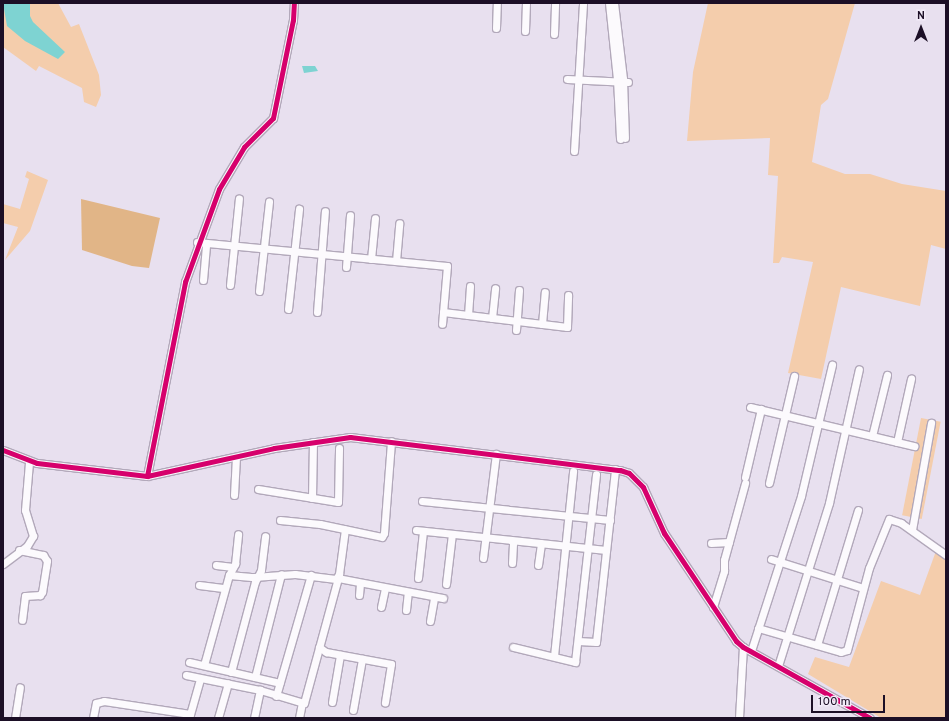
<!DOCTYPE html>
<style>
body{margin:0}
#map{position:relative;width:949px;height:721px;overflow:hidden;background:#e8e0ef;font-family:Overpass,sans-serif}
div>[style]{position:absolute}
[style*='--x']{left:calc(var(--x)*1px);top:calc(var(--y)*1px);width:calc(var(--w)*1px);rotate:calc(var(--a)*1deg)}
.green>*{inset:0;background:#f4cdac;transform-origin:0 0}
.forest>*{inset:0;background:#e1b587}
.water>*{inset:0;background:#7ed3d2}
.roads{filter:drop-shadow(1px 0 #b2a8ba) drop-shadow(-1px 0 #b2a8ba) drop-shadow(0 1px #b2a8ba) drop-shadow(0 -1px #b2a8ba)}
.minor>*{height:7px;margin:-3.5px;padding:0 3.5px;transform-origin:3.5px;border-radius:3.5px;background:#fcfafd}
.cycleway>*{height:5px;margin:-2.5px;padding:0 2.5px;transform-origin:2.5px;border-radius:2.5px;background:#d6006c}
span{translate:-50% -50%;white-space:nowrap;text-align:center;line-height:1.15;-webkit-text-stroke:4px #f2ebf8;paint-order:stroke}
.frame{position:absolute;inset:0;border:4px solid #1c0f26;pointer-events:none}
.north{position:absolute;left:901px;top:8px;width:40px;height:40px;-webkit-text-stroke:3px #f2ebf8;paint-order:stroke;rotate:0deg;font-size:11px;font-weight:700;line-height:16px;text-align:center;color:#1c0f26}
.north::after{content:'';display:block;margin:auto;width:14px;height:18px;background:#1c0f26;clip-path:polygon(50% 0,100% 100%,50% 72%,0 100%)}
.scale{position:absolute;left:811px;top:695px;width:74px;height:18px;box-sizing:border-box;border:2px solid #1c0f26;border-top:0;padding-left:5px;font-size:12px;line-height:14px;white-space:nowrap;color:#1c0f26;-webkit-text-stroke:3px #f2ebf8;paint-order:stroke}
</style>
<div id="map">
<div class="green">
<div style="clip-path:polygon(3px 3px,58px 3px,71px 27px,79px 24px,99px 75px,101px 95px,96px 107px,84px 102px,82px 88px,39px 66px,36px 71px,3px 47px)"></div>
<div style="clip-path:polygon(708px 3px,855px 3px,828px 99px,821px 105px,812px 162px,845px 174px,870px 174px,902px 184px,946px 191px,946px 249px,931px 245px,920px 306px,841px 287px,821px 379px,788px 373px,813px 262px,782px 257px,779px 263px,773px 263px,778px 176px,768px 175px,770px 138px,687px 141px,693px 72px)"></div>
<div style="clip-path:polygon(27px 171px,48px 180px,30px 231px,5px 260px,18px 227px,3px 223px,3px 204px,20px 209px,29px 179px,25px 177px)"></div>
<div style="left:921px;top:418px;width:20px;height:99px;rotate:11deg"></div>
<div style="clip-path:polygon(936px 551px,946px 558px,946px 718px,881px 718px,808px 674px,815px 657px,849px 667px,881px 581px,920px 595px)"></div>
</div>
<div class="forest">
<div style="clip-path:polygon(81px 199px,160px 218px,149px 268px,132px 266px,82px 250px)"></div>
</div>
<div class="water">
<div style="clip-path:polygon(3px 3px,30px 3px,30px 16px,33px 22px,65px 52px,58px 59px,25px 41px,7px 26px)"></div>
<div style="clip-path:polygon(302px 66px,315px 66px,318px 71px,304px 73px)"></div>
</div>
<div class="roads">
<div class="minor">
<div style="--x:609;--y:3;--w:76;--a:84"></div>
<div style="--x:617;--y:79;--w:60;--a:87.1"></div>
<div style="--x:614;--y:3;--w:77;--a:83.2"></div>
<div style="--x:623;--y:79;--w:59;--a:88.1"></div>
<div style="--x:496;--y:28;--w:25;--a:-88"></div>
<div style="--x:525;--y:31;--w:28;--a:-88"></div>
<div style="--x:554;--y:34;--w:31;--a:-88"></div>
<div style="--x:567;--y:79;--w:61;--a:2.8"></div>
<div style="--x:574;--y:151;--w:148;--a:-86.5"></div>
<div style="--x:197;--y:242;--w:251;--a:5.5"></div>
<div style="--x:447;--y:266;--w:58;--a:94.9"></div>
<div style="--x:371;--y:259;--w:41;--a:-84.4"></div>
<div style="--x:396;--y:261;--w:38;--a:-85"></div>
<div style="--x:346;--y:267;--w:52;--a:-85.6"></div>
<div style="--x:203;--y:280;--w:37;--a:-85"></div>
<div style="--x:230;--y:285;--w:87;--a:-84.1"></div>
<div style="--x:259;--y:291;--w:90;--a:-83.6"></div>
<div style="--x:288;--y:309;--w:101;--a:-83.7"></div>
<div style="--x:317;--y:312;--w:101;--a:-85.5"></div>
<div style="--x:443;--y:312;--w:125;--a:6.9"></div>
<div style="--x:567;--y:327;--w:32;--a:-88"></div>
<div style="--x:468;--y:315;--w:29;--a:-86"></div>
<div style="--x:492;--y:318;--w:30;--a:-84"></div>
<div style="--x:542;--y:324;--w:32;--a:-85"></div>
<div style="--x:516;--y:330;--w:40;--a:-85.7"></div>
<div style="--x:750;--y:407;--w:169;--a:13.4"></div>
<div style="--x:872;--y:436;--w:63;--a:-76.2"></div>
<div style="--x:897;--y:442;--w:65;--a:-77.5"></div>
<div style="--x:3;--y:450;--w:36;--a:21"></div>
<div style="--x:37;--y:463;--w:111;--a:6.7"></div>
<div style="--x:147;--y:476;--w:130;--a:-12.4"></div>
<div style="--x:274;--y:448;--w:77;--a:-8.2"></div>
<div style="--x:350;--y:437;--w:272;--a:7"></div>
<div style="--x:620;--y:470;--w:9;--a:18"></div>
<div style="--x:629;--y:473;--w:20;--a:45"></div>
<div style="--x:643;--y:487;--w:51;--a:65.5"></div>
<div style="--x:664;--y:533;--w:130;--a:56.3"></div>
<div style="--x:736;--y:641;--w:9;--a:41"></div>
<div style="--x:743;--y:647;--w:145;--a:29.2"></div>
<div style="--x:147;--y:476;--w:198;--a:-78.9"></div>
<div style="--x:185;--y:282;--w:99;--a:-69.9"></div>
<div style="--x:219;--y:189;--w:49;--a:-59.2"></div>
<div style="--x:244;--y:147;--w:41;--a:-45"></div>
<div style="--x:273;--y:118;--w:100;--a:-78.5"></div>
<div style="--x:293;--y:20;--w:17;--a:-87"></div>
<div style="--x:745;--y:477;--w:70;--a:-76.8"></div>
<div style="--x:769;--y:483;--w:110;--a:-76.8"></div>
<div style="--x:258;--y:489;--w:81;--a:9.2"></div>
<div style="--x:338;--y:502;--w:54;--a:-88.9"></div>
<div style="--x:234;--y:495;--w:38;--a:-87"></div>
<div style="--x:312;--y:498;--w:56;--a:-89"></div>
<div style="--x:422;--y:501;--w:189;--a:5.8"></div>
<div style="--x:280;--y:520;--w:40;--a:5.7"></div>
<div style="--x:320;--y:524;--w:63;--a:11.8"></div>
<div style="--x:382;--y:537;--w:4;--a:-63"></div>
<div style="--x:384;--y:533;--w:92;--a:-85.6"></div>
<div style="--x:416;--y:530;--w:191;--a:6"></div>
<div style="--x:912;--y:530;--w:109;--a:-79.9"></div>
<div style="--x:711;--y:543;--w:18;--a:-3"></div>
<div style="--x:19;--y:550;--w:25;--a:12"></div>
<div style="--x:43;--y:555;--w:7;--a:56"></div>
<div style="--x:47;--y:561;--w:31;--a:99"></div>
<div style="--x:42;--y:592;--w:4;--a:124"></div>
<div style="--x:40;--y:595;--w:15;--a:176"></div>
<div style="--x:25;--y:596;--w:24;--a:97"></div>
<div style="--x:483;--y:558;--w:105;--a:-82.9"></div>
<div style="--x:771;--y:559;--w:96;--a:17.5"></div>
<div style="--x:512;--y:563;--w:22;--a:-87"></div>
<div style="--x:3;--y:564;--w:30;--a:-37"></div>
<div style="--x:27;--y:546;--w:12;--a:-59"></div>
<div style="--x:33;--y:536;--w:27;--a:-107"></div>
<div style="--x:25;--y:510;--w:48;--a:-85.2"></div>
<div style="--x:216;--y:565;--w:17;--a:7"></div>
<div style="--x:538;--y:565;--w:22;--a:-82"></div>
<div style="--x:229;--y:575;--w:25;--a:5"></div>
<div style="--x:254;--y:577;--w:41;--a:-4.2"></div>
<div style="--x:295;--y:574;--w:41;--a:7"></div>
<div style="--x:336;--y:579;--w:6;--a:-59"></div>
<div style="--x:339;--y:574;--w:45;--a:-82.4"></div>
<div style="--x:418;--y:578;--w:47;--a:-83.9"></div>
<div style="--x:446;--y:584;--w:50;--a:-83.2"></div>
<div style="--x:199;--y:585;--w:26;--a:7"></div>
<div style="--x:359;--y:595;--w:12;--a:-85"></div>
<div style="--x:381;--y:607;--w:19;--a:-78"></div>
<div style="--x:713;--y:607;--w:38;--a:-73"></div>
<div style="--x:724;--y:571;--w:11;--a:-90"></div>
<div style="--x:724;--y:560;--w:80;--a:-74.7"></div>
<div style="--x:406;--y:610;--w:18;--a:-84"></div>
<div style="--x:430;--y:621;--w:23;--a:-80"></div>
<div style="--x:758;--y:628;--w:86;--a:16.1"></div>
<div style="--x:841;--y:652;--w:6;--a:-18"></div>
<div style="--x:847;--y:650;--w:85;--a:-75"></div>
<div style="--x:869;--y:568;--w:53;--a:-67.8"></div>
<div style="--x:889;--y:519;--w:13;--a:18"></div>
<div style="--x:901;--y:523;--w:55;--a:35.4"></div>
<div style="--x:578;--y:641;--w:18;--a:3"></div>
<div style="--x:596;--y:642;--w:174;--a:-83.7"></div>
<div style="--x:817;--y:645;--w:141;--a:-73.1"></div>
<div style="--x:319;--y:647;--w:9;--a:36"></div>
<div style="--x:326;--y:652;--w:66;--a:10.5"></div>
<div style="--x:391;--y:664;--w:39;--a:99"></div>
<div style="--x:513;--y:647;--w:64;--a:13.6"></div>
<div style="--x:575;--y:662;--w:189;--a:-83.6"></div>
<div style="--x:751;--y:651;--w:163;--a:-72.1"></div>
<div style="--x:801;--y:496;--w:135;--a:-76.7"></div>
<div style="--x:554;--y:656;--w:186;--a:-84.1"></div>
<div style="--x:189;--y:662;--w:93;--a:13"></div>
<div style="--x:204;--y:665;--w:93;--a:-74.5"></div>
<div style="--x:229;--y:575;--w:13;--a:-61"></div>
<div style="--x:235;--y:564;--w:30;--a:-84"></div>
<div style="--x:778;--y:666;--w:171;--a:-72.6"></div>
<div style="--x:829;--y:503;--w:137;--a:-77.4"></div>
<div style="--x:231;--y:672;--w:93;--a:-75.1"></div>
<div style="--x:255;--y:582;--w:13;--a:-63"></div>
<div style="--x:261;--y:570;--w:34;--a:-83"></div>
<div style="--x:186;--y:675;--w:76;--a:11.5"></div>
<div style="--x:260;--y:690;--w:46;--a:16.5"></div>
<div style="--x:304;--y:703;--w:130;--a:-74.8"></div>
<div style="--x:338;--y:578;--w:107;--a:10.8"></div>
<div style="--x:255;--y:677;--w:106;--a:-75.8"></div>
<div style="--x:276;--y:696;--w:126;--a:-73.9"></div>
<div style="--x:332;--y:702;--w:48;--a:-80.3"></div>
<div style="--x:353;--y:710;--w:52;--a:-80"></div>
<div style="--x:15;--y:718;--w:31;--a:-81"></div>
<div style="--x:93;--y:718;--w:15;--a:-79"></div>
<div style="--x:96;--y:703;--w:8;--a:-14"></div>
<div style="--x:104;--y:701;--w:87;--a:8.6"></div>
<div style="--x:189;--y:718;--w:41;--a:-74.2"></div>
<div style="--x:218;--y:718;--w:36;--a:-74"></div>
<div style="--x:254;--y:718;--w:29;--a:-78"></div>
<div style="--x:299;--y:718;--w:15;--a:-79"></div>
<div style="--x:739;--y:718;--w:71;--a:-86.8"></div>
</div>
</div>
<div class="cycleway">
<div style="--x:3;--y:450;--w:36;--a:21"></div>
<div style="--x:37;--y:463;--w:111;--a:6.7"></div>
<div style="--x:147;--y:476;--w:130;--a:-12.4"></div>
<div style="--x:274;--y:448;--w:77;--a:-8.2"></div>
<div style="--x:350;--y:437;--w:272;--a:7"></div>
<div style="--x:620;--y:470;--w:9;--a:18"></div>
<div style="--x:629;--y:473;--w:20;--a:45"></div>
<div style="--x:643;--y:487;--w:51;--a:65.5"></div>
<div style="--x:664;--y:533;--w:130;--a:56.3"></div>
<div style="--x:736;--y:641;--w:9;--a:41"></div>
<div style="--x:743;--y:647;--w:145;--a:29.2"></div>
<div style="--x:147;--y:476;--w:198;--a:-78.9"></div>
<div style="--x:185;--y:282;--w:99;--a:-69.9"></div>
<div style="--x:219;--y:189;--w:49;--a:-59.2"></div>
<div style="--x:244;--y:147;--w:41;--a:-45"></div>
<div style="--x:273;--y:118;--w:100;--a:-78.5"></div>
<div style="--x:293;--y:20;--w:17;--a:-87"></div>
</div>
<div class="frame"></div>
<div class="north">N</div>
<div class="scale">100 m</div>
</div>
